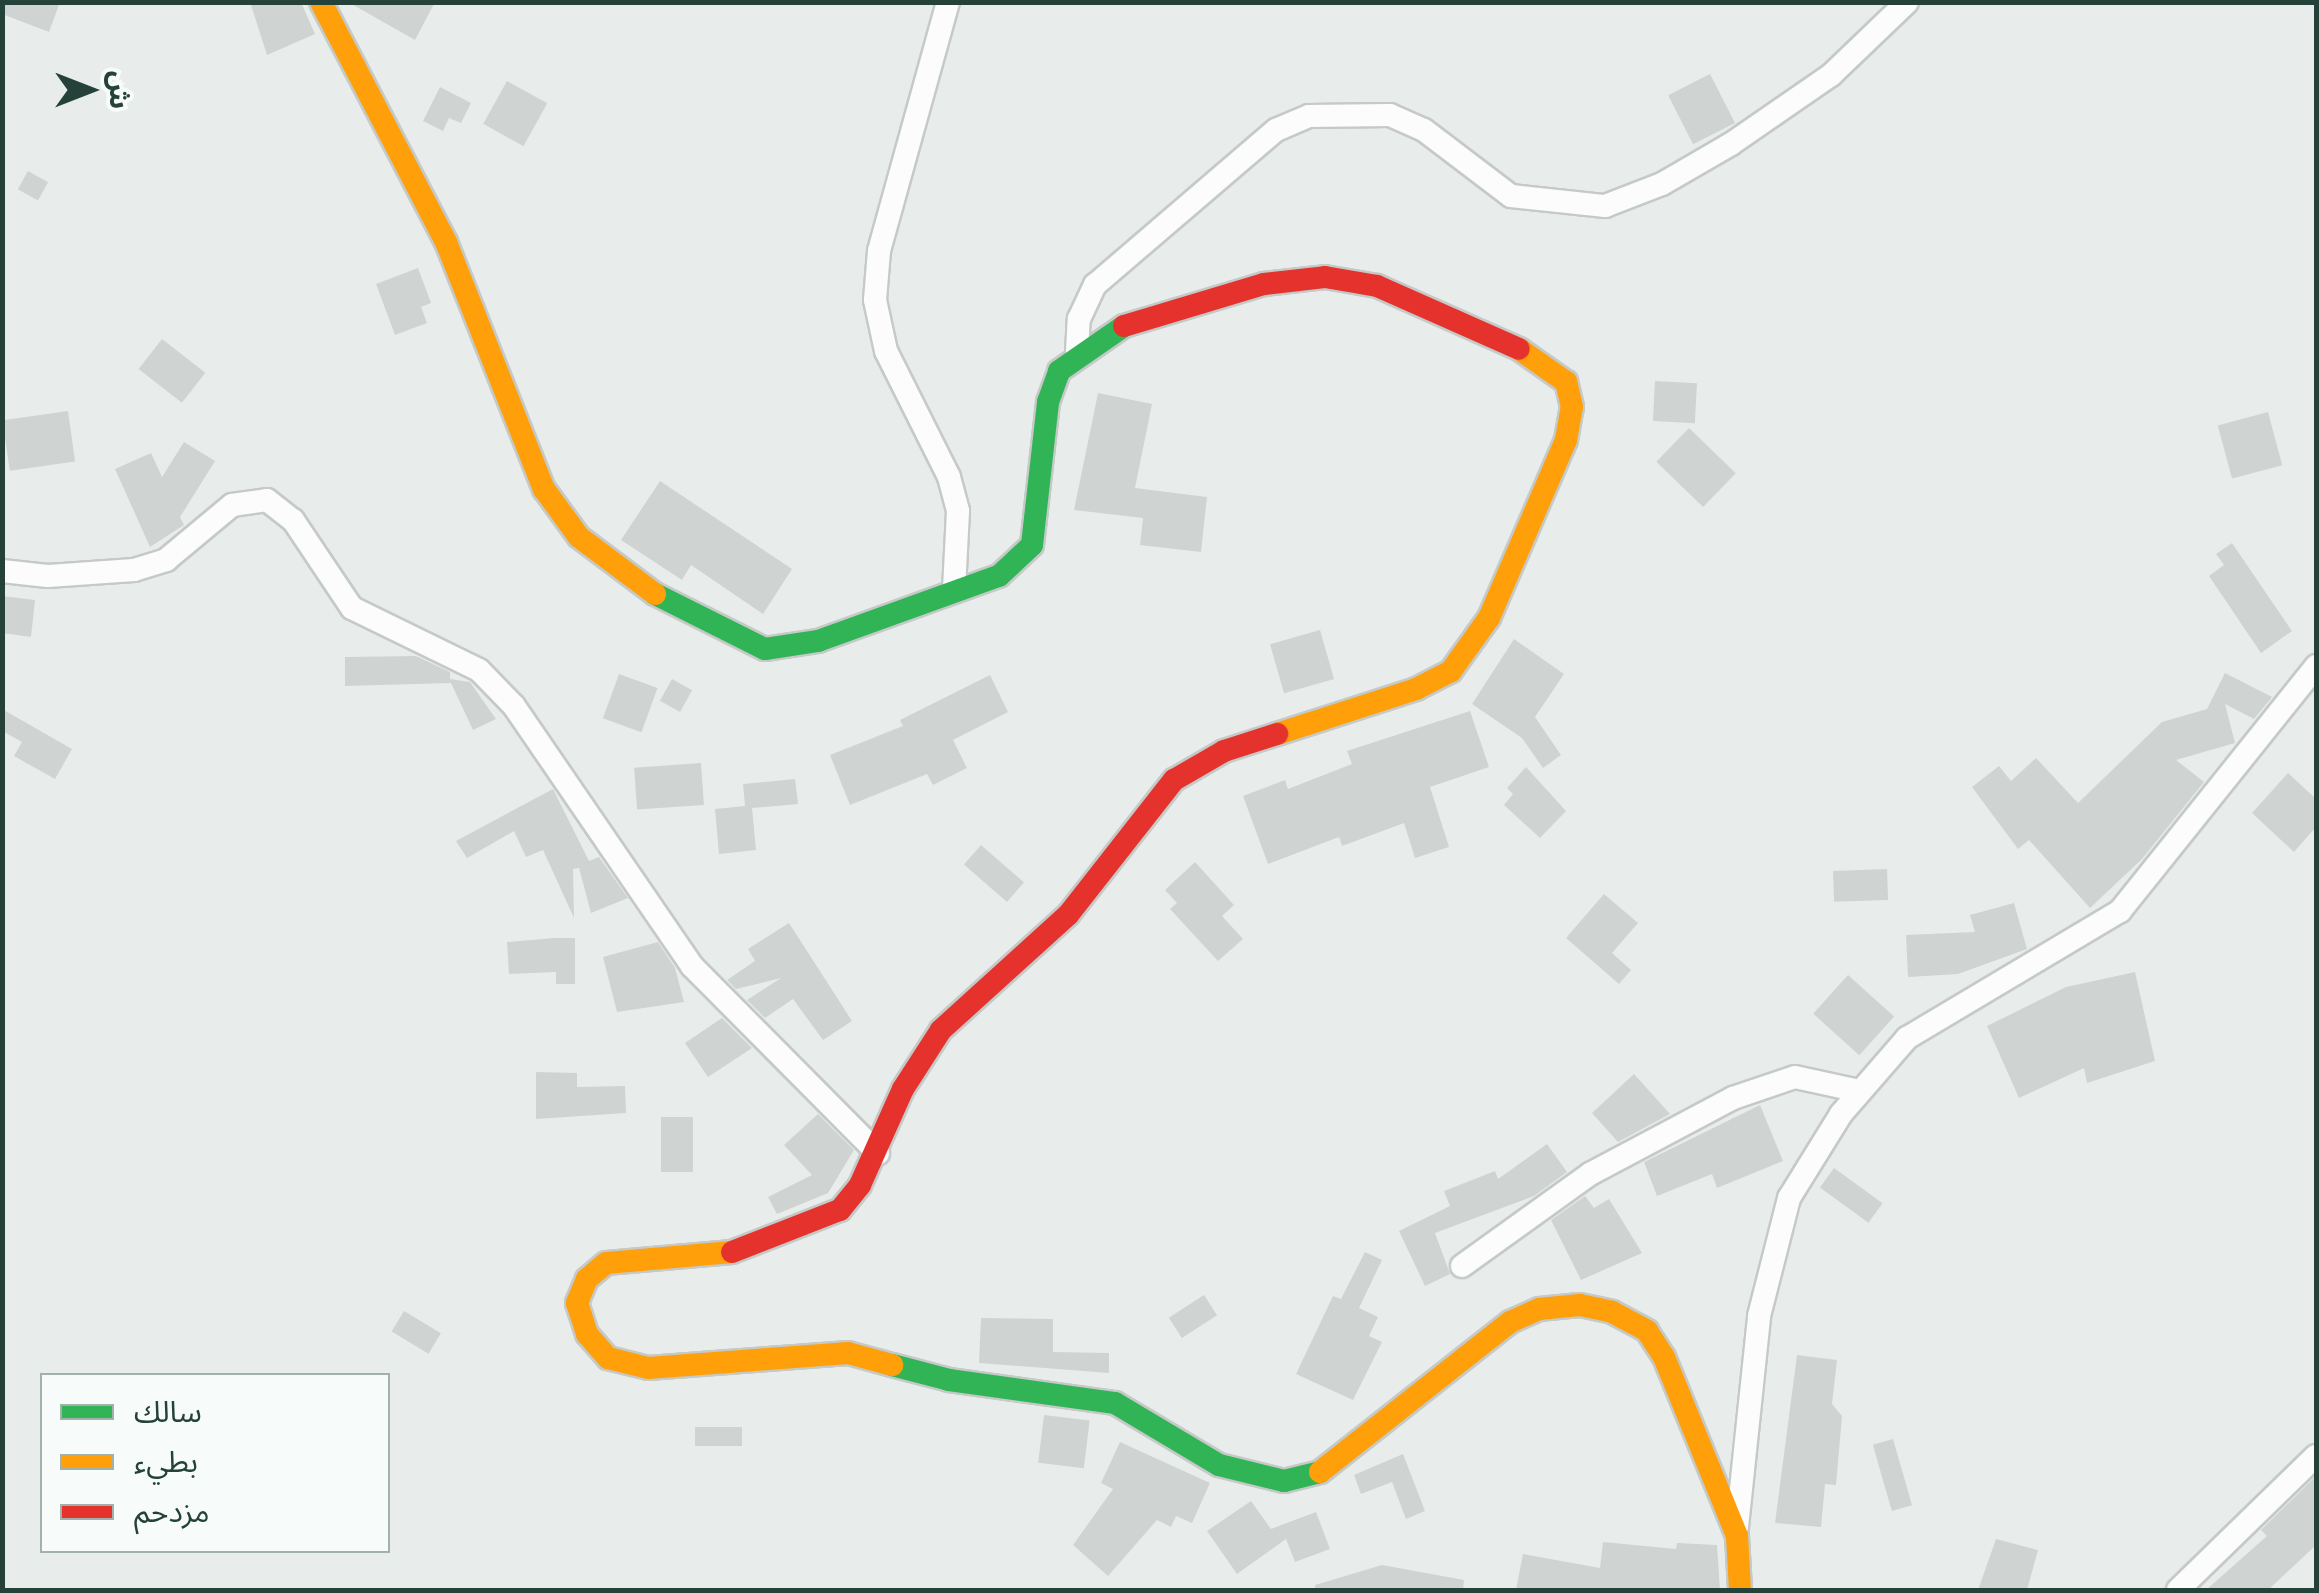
<!DOCTYPE html>
<meta charset="utf-8">
<style>
body{margin:0}
#map{position:relative;width:2319px;height:1593px;overflow:hidden;background:#e8edeb;font-family:Montserrat,"Noto Sans Arabic",sans-serif}
div>[style]{position:absolute}
[style*='--x']{left:calc(var(--x)*1px);top:calc(var(--y)*1px);width:calc(var(--w)*1px);rotate:calc(var(--a)*1deg)}
.building>*{inset:0;background:#cfd4d2;transform-origin:0 0}
.roads{filter:drop-shadow(2px 0 #c5cac8) drop-shadow(-2px 0 #c5cac8) drop-shadow(0 2px #c5cac8) drop-shadow(0 -2px #c5cac8)}
.street>*{height:22px;margin:-11px;padding:0 11px;transform-origin:11px;border-radius:11px;background:#fcfcfc}
.fast>*{height:22px;margin:-11px;padding:0 11px;transform-origin:11px;border-radius:11px;background:#30b455}
.slow>*{height:22px;margin:-11px;padding:0 11px;transform-origin:11px;border-radius:11px;background:#ff9f0a}
.jam>*{height:22px;margin:-11px;padding:0 11px;transform-origin:11px;border-radius:11px;background:#e5322d}
span{translate:-50% -50%;white-space:nowrap;text-align:center;line-height:1.15;-webkit-text-stroke:8px #f7fbf9;paint-order:stroke}
.frame{position:absolute;inset:0;border:5px solid #24423a;pointer-events:none}
.legend{position:absolute;left:40px;top:1373px;width:350px;height:180px;box-sizing:border-box;background:#f7fbf9;border:2px solid #a3b1ad;margin:0;padding:12px 18px;list-style:none;font-size:30px;color:#24423a}
.legend li{display:flex;align-items:center;gap:20px;height:50px}
.legend b{width:50px;border:2px solid #a3b1ad}
.north{position:absolute;left:40px;top:40px;width:100px;height:100px;-webkit-text-stroke:8px #f7fbf9;paint-order:stroke;rotate:90deg;font-size:28px;font-weight:700;line-height:40px;text-align:center;color:#24423a}
.north::after{content:'';display:block;margin:auto;width:35px;height:45px;background:#24423a;clip-path:polygon(50% 0,100% 100%,50% 72%,0 100%)}
</style>
<div id="map">
<div class="building">
<div style="clip-path:polygon(2px 2px,60px 2px,49px 32px,2px 14px)"></div>
<div style="clip-path:polygon(250px 2px,301px 2px,315px 34px,267px 55px)"></div>
<div style="clip-path:polygon(348px 2px,435px 2px,415px 40px)"></div>
<div style="left:1710px;top:74px;width:55px;height:47px;rotate:63deg"></div>
<div style="left:507px;top:81px;width:46px;height:49px;rotate:29deg"></div>
<div style="clip-path:polygon(440px 87px,471px 103px,461px 123px,449px 118px,443px 131px,423px 121px)"></div>
<div style="left:28px;top:171px;width:23px;height:21px;rotate:29deg"></div>
<div style="clip-path:polygon(418px 268px,431px 303px,421px 307px,427px 323px,395px 335px,376px 284px)"></div>
<div style="left:162px;top:339px;width:55px;height:38px;rotate:38deg"></div>
<div style="left:1655px;top:381px;width:42px;height:40px;rotate:3deg"></div>
<div style="clip-path:polygon(1098px 393px,1152px 404px,1135px 488px,1207px 497px,1201px 552px,1140px 545px,1143px 518px,1074px 510px)"></div>
<div style="left:68px;top:411px;width:51px;height:66px;rotate:82deg"></div>
<div style="left:2268px;top:412px;width:55px;height:52px;rotate:75deg"></div>
<div style="left:1689px;top:428px;width:65px;height:47px;rotate:44deg"></div>
<div style="clip-path:polygon(184px 442px,215px 461px,180px 517px,184px 525px,150px 547px,115px 469px,151px 453px,162px 477px)"></div>
<div style="clip-path:polygon(660px 481px,792px 569px,763px 614px,691px 565px,682px 580px,621px 540px)"></div>
<div style="clip-path:polygon(2232px 543px,2292px 631px,2261px 653px,2209px 576px,2224px 565px,2216px 554px)"></div>
<div style="clip-path:polygon(2px 596px,35px 600px,31px 637px,2px 633px)"></div>
<div style="left:1320px;top:630px;width:51px;height:52px;rotate:74deg"></div>
<div style="clip-path:polygon(1514px 639px,1564px 674px,1535px 717px,1561px 755px,1543px 768px,1522px 738px,1472px 704px)"></div>
<div style="clip-path:polygon(416px 656px,450px 672px,450px 679px,470px 682px,496px 719px,473px 730px,451px 683px,345px 686px,345px 657px)"></div>
<div style="clip-path:polygon(2225px 673px,2272px 697px,2254px 719px,2225px 704px,2235px 743px,2176px 760px,2204px 782px,2142px 859px,2090px 908px,2029px 840px,2018px 849px,1972px 787px,1999px 766px,2011px 781px,2036px 758px,2078px 803px,2162px 722px,2207px 709px)"></div>
<div style="left:619px;top:674px;width:41px;height:47px;rotate:20deg"></div>
<div style="clip-path:polygon(990px 675px,1008px 712px,953px 740px,967px 768px,933px 785px,927px 774px,850px 805px,830px 755px,903px 726px,900px 720px)"></div>
<div style="left:672px;top:679px;width:23px;height:25px;rotate:29deg"></div>
<div style="clip-path:polygon(2px 709px,72px 749px,55px 779px,14px 756px,22px 742px,2px 731px)"></div>
<div style="clip-path:polygon(1470px 711px,1489px 767px,1430px 787px,1449px 847px,1415px 858px,1404px 823px,1342px 846px,1339px 837px,1268px 864px,1243px 796px,1285px 780px,1288px 789px,1352px 764px,1347px 751px)"></div>
<div style="left:701px;top:763px;width:42px;height:67px;rotate:86deg"></div>
<div style="clip-path:polygon(1526px 767px,1566px 811px,1540px 838px,1504px 805px,1513px 794px,1507px 788px)"></div>
<div style="clip-path:polygon(2288px 773px,2316px 799px,2316px 827px,2294px 852px,2252px 813px)"></div>
<div style="clip-path:polygon(795px 779px,798px 804px,752px 808px,756px 850px,719px 854px,715px 809px,745px 806px,743px 784px)"></div>
<div style="clip-path:polygon(553px 789px,589px 861px,599px 857px,628px 898px,591px 913px,579px 868px,573px 869px,574px 918px,543px 850px,526px 857px,514px 831px,467px 858px,456px 841px)"></div>
<div style="left:981px;top:845px;width:57px;height:26px;rotate:41deg"></div>
<div style="clip-path:polygon(1195px 862px,1234px 905px,1222px 916px,1243px 939px,1218px 961px,1170px 909px,1177px 903px,1165px 890px)"></div>
<div style="left:1887px;top:869px;width:31px;height:54px;rotate:88deg"></div>
<div style="clip-path:polygon(1604px 894px,1638px 923px,1612px 953px,1631px 970px,1619px 984px,1566px 938px)"></div>
<div style="clip-path:polygon(2014px 903px,2027px 949px,1958px 974px,1908px 977px,1906px 935px,1975px 932px,1970px 915px)"></div>
<div style="clip-path:polygon(789px 923px,852px 1021px,823px 1040px,793px 999px,765px 1018px,747px 1000px,781px 978px,736px 989px,727px 980px,755px 961px,748px 949px)"></div>
<div style="clip-path:polygon(554px 938px,575px 938px,575px 984px,556px 984px,556px 972px,509px 974px,507px 942px)"></div>
<div style="clip-path:polygon(658px 942px,675px 968px,684px 1002px,617px 1012px,603px 957px)"></div>
<div style="clip-path:polygon(2135px 972px,2155px 1061px,2087px 1083px,2084px 1068px,2019px 1098px,1987px 1026px,2066px 987px)"></div>
<div style="left:1848px;top:975px;width:62px;height:52px;rotate:42deg"></div>
<div style="clip-path:polygon(722px 1018px,752px 1048px,708px 1077px,685px 1043px)"></div>
<div style="clip-path:polygon(536px 1072px,577px 1073px,577px 1087px,625px 1086px,626px 1113px,536px 1119px)"></div>
<div style="clip-path:polygon(1634px 1074px,1670px 1114px,1618px 1142px,1592px 1113px)"></div>
<div style="clip-path:polygon(1760px 1105px,1783px 1161px,1717px 1188px,1712px 1174px,1657px 1196px,1644px 1162px)"></div>
<div style="clip-path:polygon(818px 1114px,854px 1150px,828px 1193px,777px 1214px,768px 1197px,812px 1175px,784px 1145px)"></div>
<div style="left:661px;top:1117px;width:32px;height:55px"></div>
<div style="clip-path:polygon(1547px 1144px,1567px 1172px,1534px 1196px,1435px 1233px,1450px 1274px,1425px 1286px,1399px 1231px,1450px 1206px,1444px 1191px,1495px 1171px,1498px 1179px)"></div>
<div style="left:1834px;top:1168px;width:60px;height:24px;rotate:36deg"></div>
<div style="clip-path:polygon(1585px 1196px,1594px 1208px,1609px 1199px,1642px 1253px,1581px 1280px,1551px 1220px)"></div>
<div style="clip-path:polygon(1365px 1252px,1382px 1260px,1359px 1308px,1378px 1317px,1369px 1336px,1382px 1342px,1353px 1400px,1296px 1374px,1333px 1296px,1341px 1299px)"></div>
<div style="left:1204px;top:1295px;width:24px;height:42px;rotate:57deg"></div>
<div style="left:404px;top:1311px;width:43px;height:24px;rotate:31deg"></div>
<div style="clip-path:polygon(981px 1318px,1053px 1319px,1053px 1352px,1109px 1353px,1109px 1373px,979px 1363px)"></div>
<div style="clip-path:polygon(1797px 1355px,1837px 1360px,1832px 1404px,1842px 1416px,1836px 1485px,1825px 1484px,1821px 1527px,1775px 1523px)"></div>
<div style="left:1044px;top:1415px;width:46px;height:48px;rotate:7deg"></div>
<div style="left:742px;top:1427px;width:19px;height:47px;rotate:90deg"></div>
<div style="left:1893px;top:1439px;width:69px;height:21px;rotate:74deg"></div>
<div style="clip-path:polygon(1120px 1442px,1210px 1483px,1192px 1523px,1176px 1516px,1171px 1527px,1157px 1520px,1108px 1576px,1073px 1545px,1113px 1489px,1101px 1483px)"></div>
<div style="clip-path:polygon(1403px 1454px,1425px 1511px,1406px 1519px,1392px 1482px,1361px 1494px,1354px 1475px)"></div>
<div style="clip-path:polygon(2316px 1476px,2316px 1545px,2268px 1590px,2206px 1590px,2267px 1536px,2261px 1530px)"></div>
<div style="clip-path:polygon(1251px 1501px,1271px 1529px,1316px 1512px,1330px 1549px,1295px 1562px,1286px 1539px,1237px 1574px,1207px 1531px)"></div>
<div style="clip-path:polygon(1996px 1539px,2038px 1550px,2027px 1590px,1978px 1590px)"></div>
<div style="clip-path:polygon(1603px 1542px,1676px 1549px,1677px 1543px,1717px 1545px,1720px 1590px,1516px 1590px,1523px 1554px,1600px 1568px)"></div>
<div style="clip-path:polygon(1382px 1565px,1464px 1580px,1463px 1590px,1316px 1590px,1315px 1585px)"></div>
</div>
<div class="roads">
<div class="street">
<div style="--x:948;--y:2;--w:258;--a:105.5"></div>
<div style="--x:879;--y:251;--w:49;--a:94.7"></div>
<div style="--x:875;--y:300;--w:52;--a:77.8"></div>
<div style="--x:886;--y:351;--w:141;--a:63.4"></div>
<div style="--x:949;--y:477;--w:35;--a:75"></div>
<div style="--x:958;--y:511;--w:79;--a:92.9"></div>
<div style="--x:1077;--y:352;--w:33;--a:-87"></div>
<div style="--x:1079;--y:319;--w:38;--a:-65"></div>
<div style="--x:1095;--y:285;--w:238;--a:-40.6"></div>
<div style="--x:1276;--y:130;--w:36;--a:-23"></div>
<div style="--x:1309;--y:116;--w:81;--a:-0.7"></div>
<div style="--x:1390;--y:115;--w:37;--a:24"></div>
<div style="--x:1424;--y:130;--w:109;--a:37.2"></div>
<div style="--x:1511;--y:196;--w:95;--a:6.1"></div>
<div style="--x:1605;--y:206;--w:61;--a:-21.1"></div>
<div style="--x:1662;--y:184;--w:80;--a:-30.1"></div>
<div style="--x:1731;--y:144;--w:121;--a:-34.6"></div>
<div style="--x:1831;--y:75;--w:105;--a:-43.8"></div>
<div style="--x:2;--y:571;--w:46;--a:6.2"></div>
<div style="--x:48;--y:576;--w:86;--a:-4"></div>
<div style="--x:134;--y:570;--w:34;--a:-17"></div>
<div style="--x:166;--y:560;--w:86;--a:-39.8"></div>
<div style="--x:232;--y:505;--w:35;--a:-8"></div>
<div style="--x:267;--y:500;--w:33;--a:38"></div>
<div style="--x:293;--y:520;--w:106;--a:56.2"></div>
<div style="--x:352;--y:608;--w:141;--a:26"></div>
<div style="--x:479;--y:670;--w:50;--a:45.8"></div>
<div style="--x:514;--y:706;--w:315;--a:55.6"></div>
<div style="--x:692;--y:966;--w:264;--a:45.2"></div>
<div style="--x:1462;--y:1266;--w:158;--a:-35.7"></div>
<div style="--x:1590;--y:1174;--w:162;--a:-28"></div>
<div style="--x:1733;--y:1098;--w:65;--a:-18.7"></div>
<div style="--x:1795;--y:1077;--w:66;--a:12.2"></div>
<div style="--x:1737;--y:1527;--w:212;--a:-84"></div>
<div style="--x:1759;--y:1316;--w:122;--a:-75.7"></div>
<div style="--x:1789;--y:1198;--w:99;--a:-58.2"></div>
<div style="--x:1841;--y:1114;--w:101;--a:-49"></div>
<div style="--x:1907;--y:1038;--w:248;--a:-30.8"></div>
<div style="--x:2120;--y:911;--w:314;--a:-51.3"></div>
<div style="--x:2178;--y:1590;--w:192;--a:-44.2"></div>
</div>
<div class="fast">
<div style="--x:655;--y:594;--w:123;--a:26.6"></div>
<div style="--x:765;--y:649;--w:54;--a:-8.6"></div>
<div style="--x:818;--y:641;--w:192;--a:-19.8"></div>
<div style="--x:999;--y:576;--w:45;--a:-43.2"></div>
<div style="--x:1032;--y:545;--w:144;--a:-83.6"></div>
<div style="--x:1048;--y:402;--w:33;--a:-70"></div>
<div style="--x:1059;--y:371;--w:79;--a:-34.7"></div>
<div style="--x:892;--y:1365;--w:59;--a:14.7"></div>
<div style="--x:949;--y:1380;--w:168;--a:7.9"></div>
<div style="--x:1115;--y:1403;--w:121;--a:30.8"></div>
<div style="--x:1219;--y:1465;--w:67;--a:13.8"></div>
<div style="--x:1284;--y:1481;--w:37;--a:-14"></div>
</div>
<div class="slow">
<div style="--x:321;--y:2;--w:271;--a:62.5"></div>
<div style="--x:446;--y:242;--w:266;--a:68.4"></div>
<div style="--x:544;--y:489;--w:59;--a:53.9"></div>
<div style="--x:579;--y:537;--w:95;--a:36.9"></div>
<div style="--x:1277;--y:734;--w:146;--a:-17.9"></div>
<div style="--x:1416;--y:689;--w:39;--a:-27"></div>
<div style="--x:1451;--y:671;--w:65;--a:-54.4"></div>
<div style="--x:1489;--y:618;--w:194;--a:-66.6"></div>
<div style="--x:1566;--y:440;--w:34;--a:-80"></div>
<div style="--x:1572;--y:407;--w:26;--a:-103"></div>
<div style="--x:1566;--y:382;--w:57;--a:-144.9"></div>
<div style="--x:732;--y:1252;--w:126;--a:175"></div>
<div style="--x:606;--y:1263;--w:25;--a:140"></div>
<div style="--x:587;--y:1279;--w:26;--a:113"></div>
<div style="--x:577;--y:1303;--w:33;--a:72"></div>
<div style="--x:587;--y:1334;--w:32;--a:49"></div>
<div style="--x:608;--y:1358;--w:41;--a:14"></div>
<div style="--x:648;--y:1368;--w:201;--a:-4.3"></div>
<div style="--x:848;--y:1353;--w:46;--a:15.3"></div>
<div style="--x:1320;--y:1472;--w:242;--a:-38.3"></div>
<div style="--x:1510;--y:1322;--w:32;--a:-24"></div>
<div style="--x:1539;--y:1309;--w:41;--a:-5.6"></div>
<div style="--x:1580;--y:1305;--w:33;--a:12"></div>
<div style="--x:1612;--y:1312;--w:40;--a:28"></div>
<div style="--x:1647;--y:1331;--w:31;--a:57"></div>
<div style="--x:1664;--y:1357;--w:193;--a:67.8"></div>
<div style="--x:1737;--y:1536;--w:54;--a:86.8"></div>
</div>
<div class="jam">
<div style="--x:1124;--y:326;--w:146;--a:-16.7"></div>
<div style="--x:1264;--y:284;--w:61;--a:-6.5"></div>
<div style="--x:1325;--y:277;--w:53;--a:9.8"></div>
<div style="--x:1377;--y:286;--w:155;--a:23.9"></div>
<div style="--x:732;--y:1252;--w:116;--a:-21.3"></div>
<div style="--x:840;--y:1210;--w:32;--a:-51"></div>
<div style="--x:860;--y:1185;--w:105;--a:-65.9"></div>
<div style="--x:903;--y:1089;--w:70;--a:-57.2"></div>
<div style="--x:941;--y:1030;--w:171;--a:-42.2"></div>
<div style="--x:1068;--y:915;--w:172;--a:-51.9"></div>
<div style="--x:1174;--y:780;--w:58;--a:-30.1"></div>
<div style="--x:1224;--y:751;--w:56;--a:-17.8"></div>
</div>
</div>
<div class="frame"></div>
<ul class="legend">
<li><b style="height:12px;background:#30b455"></b>سالك</li>
<li><b style="height:12px;background:#ff9f0a"></b>بطيء</li>
<li><b style="height:12px;background:#e5322d"></b>مزدحم</li>
</ul>
<div class="north">ش</div>
</div>
